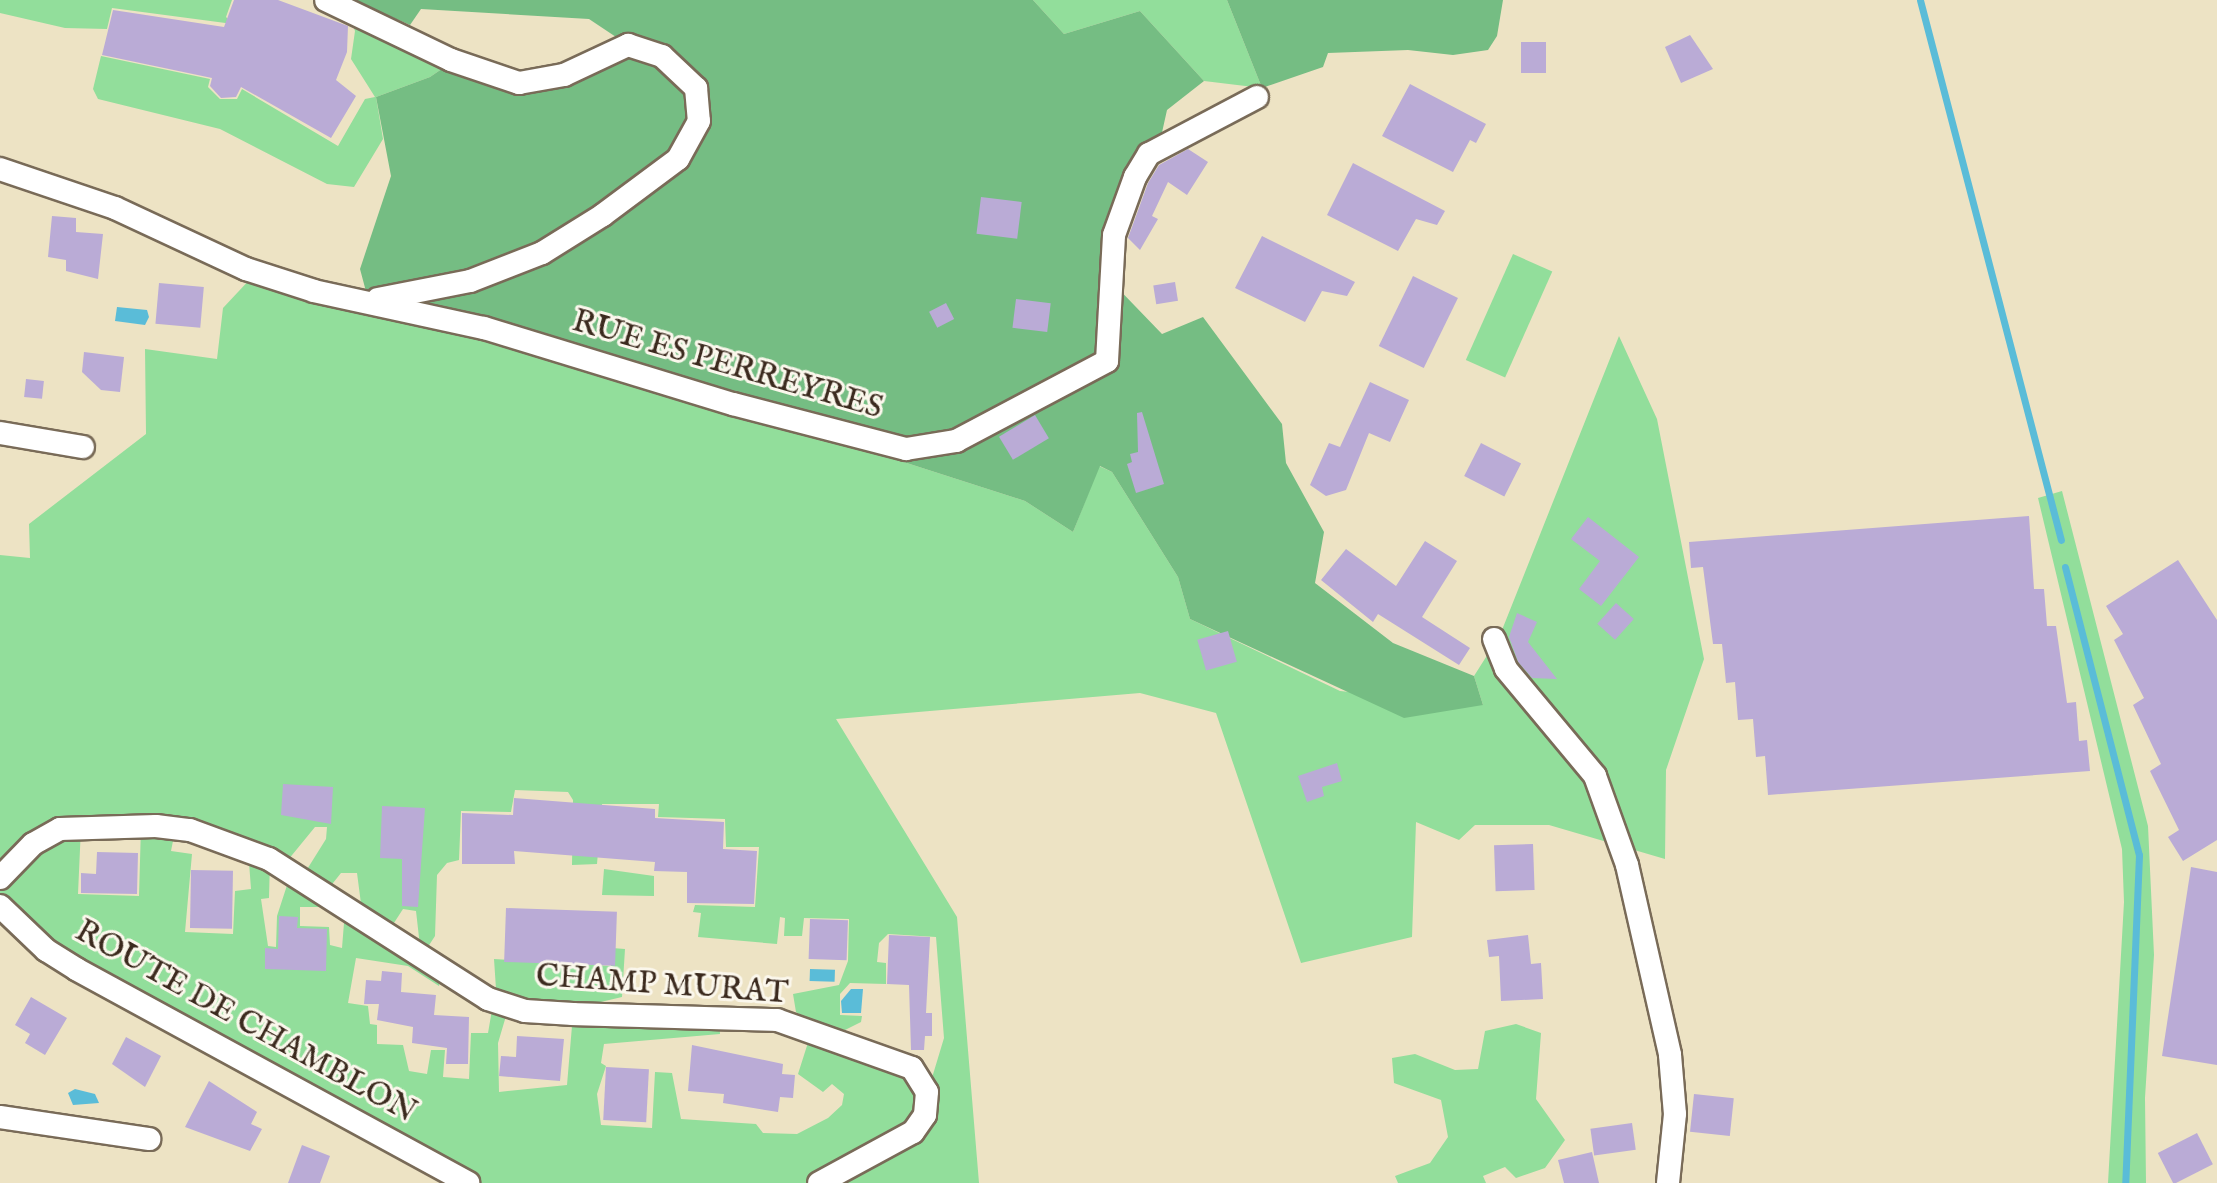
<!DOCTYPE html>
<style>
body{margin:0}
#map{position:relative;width:2217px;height:1183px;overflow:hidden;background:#ede3c4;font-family:"IM FELL English",serif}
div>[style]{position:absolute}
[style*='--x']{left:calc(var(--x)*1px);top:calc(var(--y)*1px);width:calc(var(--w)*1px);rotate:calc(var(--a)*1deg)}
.green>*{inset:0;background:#92de9b;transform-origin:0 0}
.forest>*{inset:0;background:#75bd83}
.water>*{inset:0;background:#5abcd8;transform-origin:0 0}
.stream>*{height:7px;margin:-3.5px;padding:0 3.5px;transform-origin:3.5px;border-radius:3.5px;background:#5abcd8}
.building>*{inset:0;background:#baabd6;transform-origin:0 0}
.roads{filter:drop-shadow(2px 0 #796b58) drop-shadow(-2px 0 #796b58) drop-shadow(0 2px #796b58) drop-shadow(0 -2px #796b58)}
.minor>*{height:22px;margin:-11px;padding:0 11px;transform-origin:11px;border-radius:11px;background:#fff}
span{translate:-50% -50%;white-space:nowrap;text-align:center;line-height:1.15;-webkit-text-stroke:6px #fbf7ec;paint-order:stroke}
.street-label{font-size:32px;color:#3b2a1e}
</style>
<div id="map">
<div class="green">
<div style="clip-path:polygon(0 0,232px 0,226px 17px,233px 24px,112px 8px,107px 29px,65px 28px,0 13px)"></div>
<div style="clip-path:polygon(1033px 0,1227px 0,1262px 88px,1204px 81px,1140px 11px,1064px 34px)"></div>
<div style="clip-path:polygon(347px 11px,452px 62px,430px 77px,376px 97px,383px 139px,354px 187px,327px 184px,220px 129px,98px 99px,93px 89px,101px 56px,210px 79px,208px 87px,220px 99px,237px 99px,242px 89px,338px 146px,365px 99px,375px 97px,351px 59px,355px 31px)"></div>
<div style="left:1513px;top:254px;width:43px;height:116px;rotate:24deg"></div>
<div style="clip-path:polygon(evenodd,253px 276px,368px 302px,739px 409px,1025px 501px,1073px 532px,1099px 466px,1112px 472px,1178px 577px,1190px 619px,1340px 691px,1483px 705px,1474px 676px,1500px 635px,1619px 336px,1657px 419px,1704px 659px,1666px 770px,1665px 859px,1549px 825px,1475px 825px,1459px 840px,1416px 822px,1412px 937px,1301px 963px,1216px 713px,1140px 693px,836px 719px,957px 917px,979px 1183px,469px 1183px,197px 1037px,0 906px,0 555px,30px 558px,29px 524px,146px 434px,145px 349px,217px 359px,223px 308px,253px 276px,515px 790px,568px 792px,573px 800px,572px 865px,597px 864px,602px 804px,659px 804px,658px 817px,725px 819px,726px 847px,759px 847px,755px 907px,695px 905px,693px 912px,701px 913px,698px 937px,777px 944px,780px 917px,785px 918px,784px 936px,802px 936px,804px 918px,849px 919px,848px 961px,839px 985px,793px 994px,796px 1012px,807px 1019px,845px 1030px,861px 1022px,862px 1016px,840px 1015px,840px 994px,850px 983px,886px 984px,886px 963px,877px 962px,879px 943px,888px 934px,936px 937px,944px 1038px,928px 1091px,883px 1054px,812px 1030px,798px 1074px,823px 1092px,832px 1084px,844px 1094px,842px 1105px,828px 1118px,797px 1134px,763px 1133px,756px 1124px,681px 1119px,672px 1073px,655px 1072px,652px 1128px,601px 1125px,597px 1094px,606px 1066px,601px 1063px,604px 1044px,720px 1034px,719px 1016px,573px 1014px,567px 1085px,499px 1092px,498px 1043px,506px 1016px,492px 1010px,488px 1033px,471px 1033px,469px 1079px,443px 1077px,445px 1050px,431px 1050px,427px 1074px,409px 1071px,403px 1045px,377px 1044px,377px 1025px,370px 1024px,368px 1006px,348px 1003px,356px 958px,408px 966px,439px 986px,442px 969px,422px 956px,435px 936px,437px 875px,447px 863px,459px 860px,461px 811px,511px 812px,515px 790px,253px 276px,141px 826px,139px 896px,78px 894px,81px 827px,141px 826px,253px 276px,315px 827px,327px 827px,326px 839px,301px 879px,291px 873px,277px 916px,276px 947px,268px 946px,261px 899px,269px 898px,270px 860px,288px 860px,315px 827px,253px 276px,190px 831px,248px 849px,251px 889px,235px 891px,233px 934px,185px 932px,192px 854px,171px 851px,173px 841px,191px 842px,190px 831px,253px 276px,341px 873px,357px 873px,363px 919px,352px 914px,344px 923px,342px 948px,330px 945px,329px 927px,300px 926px,300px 907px,326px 907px,329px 888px,341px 873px,253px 276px,403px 909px,416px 911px,421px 955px,392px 926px,403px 909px)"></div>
<div style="clip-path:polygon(2062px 491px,2148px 826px,2154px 955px,2145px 1098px,2146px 1183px,2108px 1183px,2124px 902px,2122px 849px,2038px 498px)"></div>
<div style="clip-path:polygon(604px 869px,654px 876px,654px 896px,602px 895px)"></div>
<div style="clip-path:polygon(612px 948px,625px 949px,622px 997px,592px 1004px,522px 999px,496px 989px,494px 959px,611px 966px)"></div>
<div style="clip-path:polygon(1516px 1024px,1541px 1033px,1536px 1099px,1565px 1140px,1545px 1168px,1516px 1178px,1505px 1167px,1483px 1176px,1486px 1183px,1398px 1183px,1395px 1176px,1430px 1163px,1448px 1137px,1441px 1100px,1394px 1083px,1392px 1058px,1415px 1054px,1455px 1070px,1478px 1069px,1485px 1031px)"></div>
</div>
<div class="forest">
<div style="clip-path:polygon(353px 0,1033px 0,1064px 34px,1140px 11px,1204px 81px,1167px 110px,1161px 137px,1129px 162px,1114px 214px,1107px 277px,1162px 334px,1203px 317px,1282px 424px,1286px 463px,1324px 532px,1315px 583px,1393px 643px,1474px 676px,1483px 705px,1404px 718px,1190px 619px,1178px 577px,1112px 472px,1100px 466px,1073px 532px,1025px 501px,739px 409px,368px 299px,360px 269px,391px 176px,376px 97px,430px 77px,452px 62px,519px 85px,628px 45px,589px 19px,421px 9px,410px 25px)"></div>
<div style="clip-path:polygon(1227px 0,1503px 0,1497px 36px,1488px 50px,1453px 55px,1408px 50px,1328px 53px,1323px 67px,1262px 88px)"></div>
</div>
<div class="water">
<div style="clip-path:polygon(117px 307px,147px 310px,149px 317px,145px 325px,115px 321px)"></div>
<div style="left:810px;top:969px;width:25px;height:12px;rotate:2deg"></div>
<div style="clip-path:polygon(851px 989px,863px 989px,861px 1013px,842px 1013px,841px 1001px)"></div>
<div style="clip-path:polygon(75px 1089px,95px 1094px,99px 1103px,73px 1105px,68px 1093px)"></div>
</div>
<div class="stream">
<div style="--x:1920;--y:0;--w:558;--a:75.37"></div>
<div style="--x:2065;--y:567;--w:297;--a:75.6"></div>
<div style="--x:2139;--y:855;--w:328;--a:92.4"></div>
</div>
<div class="building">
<div style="clip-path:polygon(234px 0,278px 0,348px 26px,347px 52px,336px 80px,356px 96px,331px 138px,241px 87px,236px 97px,221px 98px,210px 86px,212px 78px,102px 55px,113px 10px,224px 27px)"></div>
<div style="clip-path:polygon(1690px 35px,1713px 69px,1681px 83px,1665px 47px)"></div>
<div style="left:1521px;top:42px;width:25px;height:31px"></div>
<div style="clip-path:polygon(1410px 84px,1486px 124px,1476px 143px,1470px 140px,1453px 172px,1382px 136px)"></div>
<div style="clip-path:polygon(1188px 149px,1208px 162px,1187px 195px,1168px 182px,1152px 216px,1158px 219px,1140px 250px,1128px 238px,1148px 183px,1159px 165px)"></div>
<div style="clip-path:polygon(1353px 163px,1445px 211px,1437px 225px,1416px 219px,1398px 251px,1327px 215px)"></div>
<div style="left:981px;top:197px;width:41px;height:37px;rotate:7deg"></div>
<div style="clip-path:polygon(52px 216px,76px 218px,76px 232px,103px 234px,98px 279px,66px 271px,66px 260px,48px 257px)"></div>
<div style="clip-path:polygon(1262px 236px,1355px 282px,1347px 296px,1322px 291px,1305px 322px,1235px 288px)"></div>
<div style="left:1413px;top:276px;width:50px;height:78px;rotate:26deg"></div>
<div style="left:1175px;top:282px;width:19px;height:22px;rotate:81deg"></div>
<div style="left:159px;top:283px;width:45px;height:41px;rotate:5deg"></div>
<div style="left:1016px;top:299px;width:35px;height:29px;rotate:7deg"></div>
<div style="left:946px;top:303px;width:18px;height:19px;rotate:63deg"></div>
<div style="clip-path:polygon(84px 352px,124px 357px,120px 392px,101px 390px,82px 372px)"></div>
<div style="left:26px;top:379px;width:18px;height:18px;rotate:6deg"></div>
<div style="clip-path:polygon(1370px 382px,1409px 400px,1390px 442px,1369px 433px,1346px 490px,1326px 496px,1310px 485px,1329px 443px,1340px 447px)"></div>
<div style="clip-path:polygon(1142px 412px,1164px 484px,1136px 493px,1127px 464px,1132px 462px,1130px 454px,1138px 452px,1137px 413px)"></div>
<div style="left:1035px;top:415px;width:27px;height:42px;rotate:59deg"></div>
<div style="left:1481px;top:443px;width:45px;height:37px;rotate:27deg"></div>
<div style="clip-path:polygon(2029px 516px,2034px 589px,2044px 589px,2047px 626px,2056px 626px,2067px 703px,2076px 702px,2079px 741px,2087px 740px,2090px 771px,1768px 795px,1765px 756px,1756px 757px,1753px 719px,1738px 720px,1735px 682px,1726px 683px,1722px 644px,1713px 644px,1703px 567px,1691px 568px,1689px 542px)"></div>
<div style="clip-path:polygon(1588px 517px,1639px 557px,1601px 606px,1579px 589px,1600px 561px,1571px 539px)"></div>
<div style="clip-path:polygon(1425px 541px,1457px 561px,1422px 617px,1470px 648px,1459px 665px,1378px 614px,1373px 622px,1321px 580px,1346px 549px,1396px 586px)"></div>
<div style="clip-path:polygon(2178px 560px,2217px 620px,2217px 840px,2183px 861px,2168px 837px,2179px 830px,2150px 771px,2161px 764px,2133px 705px,2144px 698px,2114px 640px,2123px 634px,2106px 606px)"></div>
<div style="left:1616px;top:603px;width:24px;height:28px;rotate:42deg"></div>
<div style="clip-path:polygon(1517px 613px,1537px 622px,1528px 642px,1557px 679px,1532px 678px,1518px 662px,1509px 637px)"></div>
<div style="left:1228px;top:631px;width:32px;height:32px;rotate:74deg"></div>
<div style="clip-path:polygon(1337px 763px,1342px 781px,1322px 787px,1324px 796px,1307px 802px,1298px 776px)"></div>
<div style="clip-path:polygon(283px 784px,333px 787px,331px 824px,281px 815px)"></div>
<div style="clip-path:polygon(514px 798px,655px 809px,655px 818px,724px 822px,723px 849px,757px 851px,754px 904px,687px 903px,687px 872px,654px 871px,655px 862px,514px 851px,515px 864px,462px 864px,462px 813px,513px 815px)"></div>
<div style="clip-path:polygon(382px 806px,425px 808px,418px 907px,402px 906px,402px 859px,380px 858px)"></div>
<div style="left:1533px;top:844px;width:46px;height:39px;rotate:88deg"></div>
<div style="clip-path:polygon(97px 852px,138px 853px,137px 894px,81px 893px,81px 873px,96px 874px)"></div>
<div style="clip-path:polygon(2191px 867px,2217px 872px,2217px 1065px,2162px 1056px)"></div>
<div style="left:191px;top:870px;width:42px;height:58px;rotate:1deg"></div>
<div style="left:506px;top:908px;width:111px;height:54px;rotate:2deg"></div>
<div style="clip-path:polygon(279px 916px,298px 917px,297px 928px,327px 929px,326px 971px,265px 969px,265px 948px,278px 949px)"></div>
<div style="left:810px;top:919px;width:38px;height:40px;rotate:2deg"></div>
<div style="clip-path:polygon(889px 935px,930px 937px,926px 1013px,932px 1013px,932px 1036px,925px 1036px,924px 1050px,911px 1050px,909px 985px,887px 984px)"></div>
<div style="clip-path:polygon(1528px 935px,1531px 964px,1541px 963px,1543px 999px,1501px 1001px,1499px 956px,1489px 957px,1487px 940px)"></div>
<div style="clip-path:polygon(382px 971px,402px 973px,401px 992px,436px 995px,434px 1015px,469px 1017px,468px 1064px,446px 1064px,447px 1048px,412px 1043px,413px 1027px,377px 1020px,379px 1004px,364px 1004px,366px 980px,381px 981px)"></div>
<div style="clip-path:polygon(31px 997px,67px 1018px,45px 1055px,25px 1043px,30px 1034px,15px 1025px)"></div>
<div style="clip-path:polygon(517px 1036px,564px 1039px,560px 1081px,499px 1076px,501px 1056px,516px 1057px)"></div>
<div style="clip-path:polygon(126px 1037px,161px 1056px,145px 1087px,112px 1064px)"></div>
<div style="clip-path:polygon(692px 1045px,783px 1064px,782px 1074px,795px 1075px,793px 1098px,780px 1097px,778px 1112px,723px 1103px,724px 1094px,688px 1091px)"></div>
<div style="left:606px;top:1067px;width:43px;height:53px;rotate:3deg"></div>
<div style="clip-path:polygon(209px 1081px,257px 1112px,251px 1124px,262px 1129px,250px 1151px,185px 1127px)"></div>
<div style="left:1694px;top:1094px;width:40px;height:38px;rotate:6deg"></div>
<div style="left:1632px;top:1123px;width:27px;height:42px;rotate:82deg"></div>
<div style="left:2197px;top:1133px;width:35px;height:44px;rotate:63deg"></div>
<div style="clip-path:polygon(302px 1145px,330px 1156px,320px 1183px,288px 1183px)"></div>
<div style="clip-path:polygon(1592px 1152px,1599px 1183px,1564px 1183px,1558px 1160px)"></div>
</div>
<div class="roads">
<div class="minor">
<div style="--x:326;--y:0;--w:139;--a:25.6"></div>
<div style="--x:451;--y:60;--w:72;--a:18.7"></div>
<div style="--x:519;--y:83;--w:46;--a:-10.1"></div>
<div style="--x:564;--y:75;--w:71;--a:-25.1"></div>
<div style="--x:628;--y:45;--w:36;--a:18"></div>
<div style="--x:662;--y:56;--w:47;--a:43.3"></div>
<div style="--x:696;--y:88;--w:33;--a:85"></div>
<div style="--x:699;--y:121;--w:43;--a:118.9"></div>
<div style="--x:678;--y:159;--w:94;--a:143.3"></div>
<div style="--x:603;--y:215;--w:72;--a:148.1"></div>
<div style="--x:542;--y:253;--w:77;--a:158.7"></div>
<div style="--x:470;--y:281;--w:94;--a:168.9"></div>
<div style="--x:0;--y:169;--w:121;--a:18.7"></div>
<div style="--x:115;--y:208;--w:145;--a:25"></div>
<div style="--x:246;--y:269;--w:71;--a:17.9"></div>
<div style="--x:314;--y:291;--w:174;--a:12.3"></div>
<div style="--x:484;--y:328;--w:260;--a:17"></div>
<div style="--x:733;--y:404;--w:179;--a:14.6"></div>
<div style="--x:906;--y:449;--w:51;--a:-9.1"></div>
<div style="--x:956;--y:441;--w:171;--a:-27.9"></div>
<div style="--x:1107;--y:361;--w:126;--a:-86.8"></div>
<div style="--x:1114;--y:235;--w:62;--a:-70.1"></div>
<div style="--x:1135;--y:177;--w:27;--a:-59"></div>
<div style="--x:1149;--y:154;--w:122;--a:-27.8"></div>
<div style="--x:0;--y:433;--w:84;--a:9.6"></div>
<div style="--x:1494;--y:639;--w:32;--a:68"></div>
<div style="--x:1506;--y:669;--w:139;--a:50.2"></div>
<div style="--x:1595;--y:776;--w:95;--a:70.2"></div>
<div style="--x:1627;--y:865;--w:195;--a:77.2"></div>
<div style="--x:1670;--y:1055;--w:59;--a:85.2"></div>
<div style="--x:1675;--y:1114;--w:69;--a:95.8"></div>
<div style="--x:0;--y:878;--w:47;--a:-45.9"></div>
<div style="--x:33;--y:844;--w:31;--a:-29"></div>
<div style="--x:60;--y:829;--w:96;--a:-1.8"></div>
<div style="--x:156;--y:826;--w:34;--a:7"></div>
<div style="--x:190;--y:830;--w:84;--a:20.2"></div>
<div style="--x:269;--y:859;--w:260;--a:32.6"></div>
<div style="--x:488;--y:999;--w:39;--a:18"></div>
<div style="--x:525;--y:1011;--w:48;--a:3.6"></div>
<div style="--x:573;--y:1014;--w:204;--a:1.7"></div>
<div style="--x:777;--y:1020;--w:143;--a:19.6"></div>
<div style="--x:912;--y:1068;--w:28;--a:58"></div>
<div style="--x:927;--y:1092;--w:23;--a:95"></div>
<div style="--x:925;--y:1115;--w:21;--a:125"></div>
<div style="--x:913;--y:1132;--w:107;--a:151.5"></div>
<div style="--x:0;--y:906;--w:64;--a:43.7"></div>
<div style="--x:46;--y:950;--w:36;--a:32"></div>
<div style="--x:76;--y:969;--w:447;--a:28.6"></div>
<div style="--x:0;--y:1117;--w:151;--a:8.4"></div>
</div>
</div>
<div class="street-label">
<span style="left:727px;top:366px;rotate:16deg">RUE ES PERREYRES</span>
<span style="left:662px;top:986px;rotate:4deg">CHAMP MURAT</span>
<span style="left:245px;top:1023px;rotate:29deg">ROUTE DE CHAMBLON</span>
</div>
</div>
